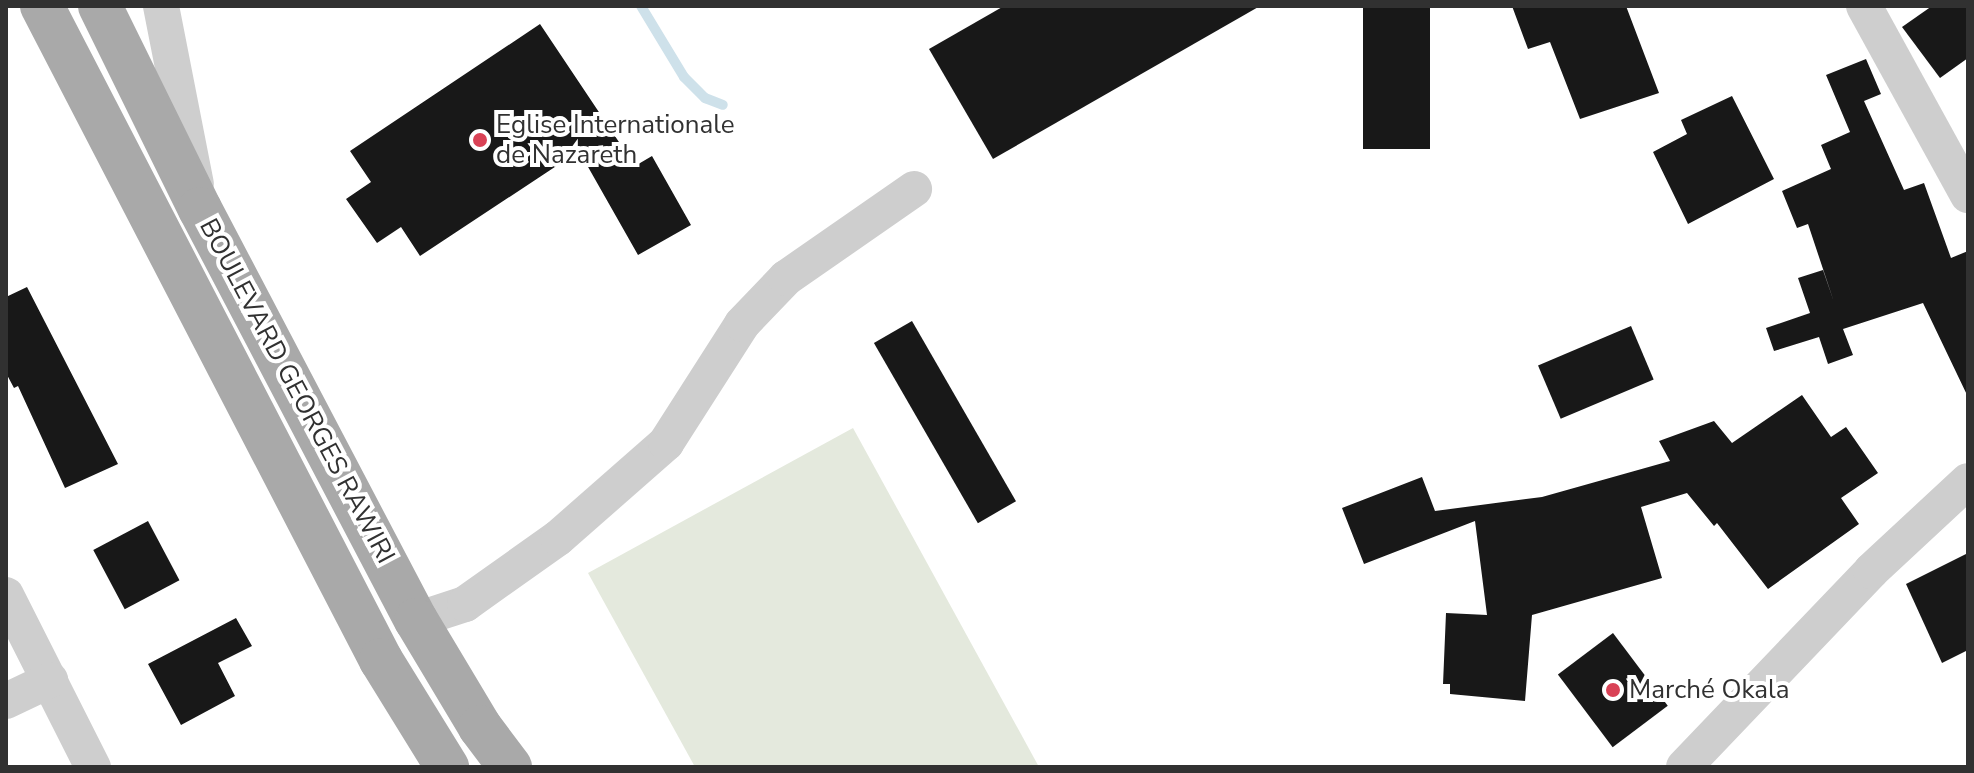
<!DOCTYPE html>
<meta charset="utf-8">
<style>
body{margin:0}
#map{position:relative;width:1974px;height:773px;overflow:hidden;background:#fff;font-family:"Nunito Sans",sans-serif}
div>[style]{position:absolute}
[style*='--x']{left:calc(var(--x)*1px);top:calc(var(--y)*1px);width:calc(var(--w)*1px);rotate:calc(var(--a)*1deg)}
.green>*{inset:0;background:#e4e9dd}
.stream>*{height:10px;margin:-5px;padding:0 5px;transform-origin:5px;border-radius:5px;background:#cee1ea}
.building>*{inset:0;background:#181818;transform-origin:0 0}
.minor>*{height:36px;margin:-18px;padding:0 18px;transform-origin:18px;border-radius:18px;background:#cecece}
.major>*{height:44px;margin:-22px;padding:0 22px;transform-origin:22px;border-radius:22px;background:#a9a9a9}
.dots>*{width:22px;height:22px;translate:-50% -50%;box-sizing:border-box;border:4px solid #fff;border-radius:50%}
span{translate:-50% -50%;white-space:nowrap;text-align:center;line-height:1.15;-webkit-text-stroke:8px #fff;paint-order:stroke}
.poi-label{font-size:26px;color:#313131}
.left{translate:0 -50%;text-align:left}
.street-label{font-size:26px;color:#313131}
.frame{position:absolute;inset:0;border:8px solid #313131;pointer-events:none}
</style>
<div id="map">
<div class="green">
<div style="clip-path:polygon(853px 428px,1039px 767px,695px 767px,588px 573px)"></div>
</div>
<div class="stream">
<div style="--x:641;--y:6;--w:83;--a:58.8"></div>
<div style="--x:684;--y:77;--w:30;--a:45"></div>
<div style="--x:705;--y:98;--w:19;--a:21"></div>
</div>
<div class="building">
<div style="clip-path:polygon(1004px 6px,1260px 6px,993px 159px,929px 49px)"></div>
<div style="left:1363px;top:6px;width:67px;height:143px"></div>
<div style="clip-path:polygon(1512px 6px,1626px 6px,1659px 93px,1580px 119px,1550px 42px,1528px 49px)"></div>
<div style="clip-path:polygon(1932px 6px,1968px 6px,1968px 58px,1940px 78px,1902px 27px)"></div>
<div style="clip-path:polygon(540px 24px,635px 166px,652px 156px,691px 225px,638px 255px,579px 151px,420px 256px,401px 227px,377px 243px,346px 199px,371px 182px,350px 151px)"></div>
<div style="clip-path:polygon(1866px 59px,1881px 94px,1864px 101px,1904px 190px,1924px 183px,1951px 258px,1968px 251px,1968px 397px,1923px 303px,1843px 329px,1853px 355px,1828px 364px,1819px 337px,1774px 351px,1766px 328px,1810px 313px,1798px 278px,1823px 270px,1834px 302px,1808px 224px,1797px 228px,1782px 191px,1831px 169px,1821px 145px,1850px 132px,1826px 75px)"></div>
<div style="clip-path:polygon(1732px 96px,1774px 179px,1688px 224px,1653px 152px,1687px 134px,1681px 120px)"></div>
<div style="clip-path:polygon(27px 287px,118px 464px,65px 488px,18px 386px,14px 388px,6px 373px,6px 297px)"></div>
<div style="left:912px;top:321px;width:208px;height:44px;rotate:60deg"></div>
<div style="left:1631px;top:326px;width:58px;height:101px;rotate:67deg"></div>
<div style="clip-path:polygon(1802px 395px,1831px 437px,1846px 427px,1878px 473px,1841px 498px,1859px 524px,1768px 589px,1717px 523px,1714px 526px,1687px 493px,1641px 507px,1662px 578px,1532px 615px,1525px 701px,1450px 694px,1450px 684px,1443px 684px,1446px 613px,1487px 615px,1475px 521px,1364px 564px,1342px 508px,1422px 477px,1435px 511px,1542px 497px,1670px 461px,1659px 441px,1714px 421px,1732px 443px)"></div>
<div style="left:148px;top:521px;width:67px;height:62px;rotate:62deg"></div>
<div style="clip-path:polygon(1968px 553px,1968px 650px,1942px 663px,1906px 584px)"></div>
<div style="clip-path:polygon(236px 618px,252px 646px,218px 663px,235px 696px,181px 725px,148px 664px)"></div>
<div style="left:1613px;top:633px;width:91px;height:69px;rotate:53deg"></div>
</div>
<div class="minor">
<div style="--x:161;--y:6;--w:181;--a:78.9"></div>
<div style="--x:1864;--y:6;--w:216;--a:61.2"></div>
<div style="--x:6;--y:595;--w:193;--a:63.2"></div>
<div style="--x:416;--y:620;--w:52;--a:-18.1"></div>
<div style="--x:465;--y:604;--w:114;--a:-35.4"></div>
<div style="--x:558;--y:538;--w:144;--a:-41.3"></div>
<div style="--x:666;--y:443;--w:141;--a:-57.4"></div>
<div style="--x:742;--y:324;--w:64;--a:-46.3"></div>
<div style="--x:786;--y:278;--w:156;--a:-34.8"></div>
<div style="--x:6;--y:701;--w:49;--a:-25.5"></div>
<div style="--x:1684;--y:767;--w:271;--a:-46.3"></div>
<div style="--x:1871;--y:571;--w:132;--a:-42.9"></div>
</div>
<div class="major">
<div style="--x:42;--y:6;--w:737;--a:62.6"></div>
<div style="--x:381;--y:660;--w:126;--a:58.3"></div>
<div style="--x:100;--y:6;--w:226;--a:63.8"></div>
<div style="--x:200;--y:209;--w:464;--a:62.3"></div>
<div style="--x:416;--y:620;--w:125;--a:59.1"></div>
<div style="--x:480;--y:727;--w:50;--a:53.1"></div>
</div>
<div class="dots">
<div style="left:480px;top:140px;background:#d94256"></div>
<div style="left:1613px;top:690px;background:#d94256"></div>
</div>
<div class="poi-label">
<span class="left" style="left:496px;top:140px">Eglise Internationale<br>de Nazareth</span>
<span class="left" style="left:1629px;top:690px">Marché Okala</span>
</div>
<div class="street-label">
<span style="left:297px;top:391px;rotate:62deg">BOULEVARD GEORGES RAWIRI</span>
</div>
<div class="frame"></div>
</div>
